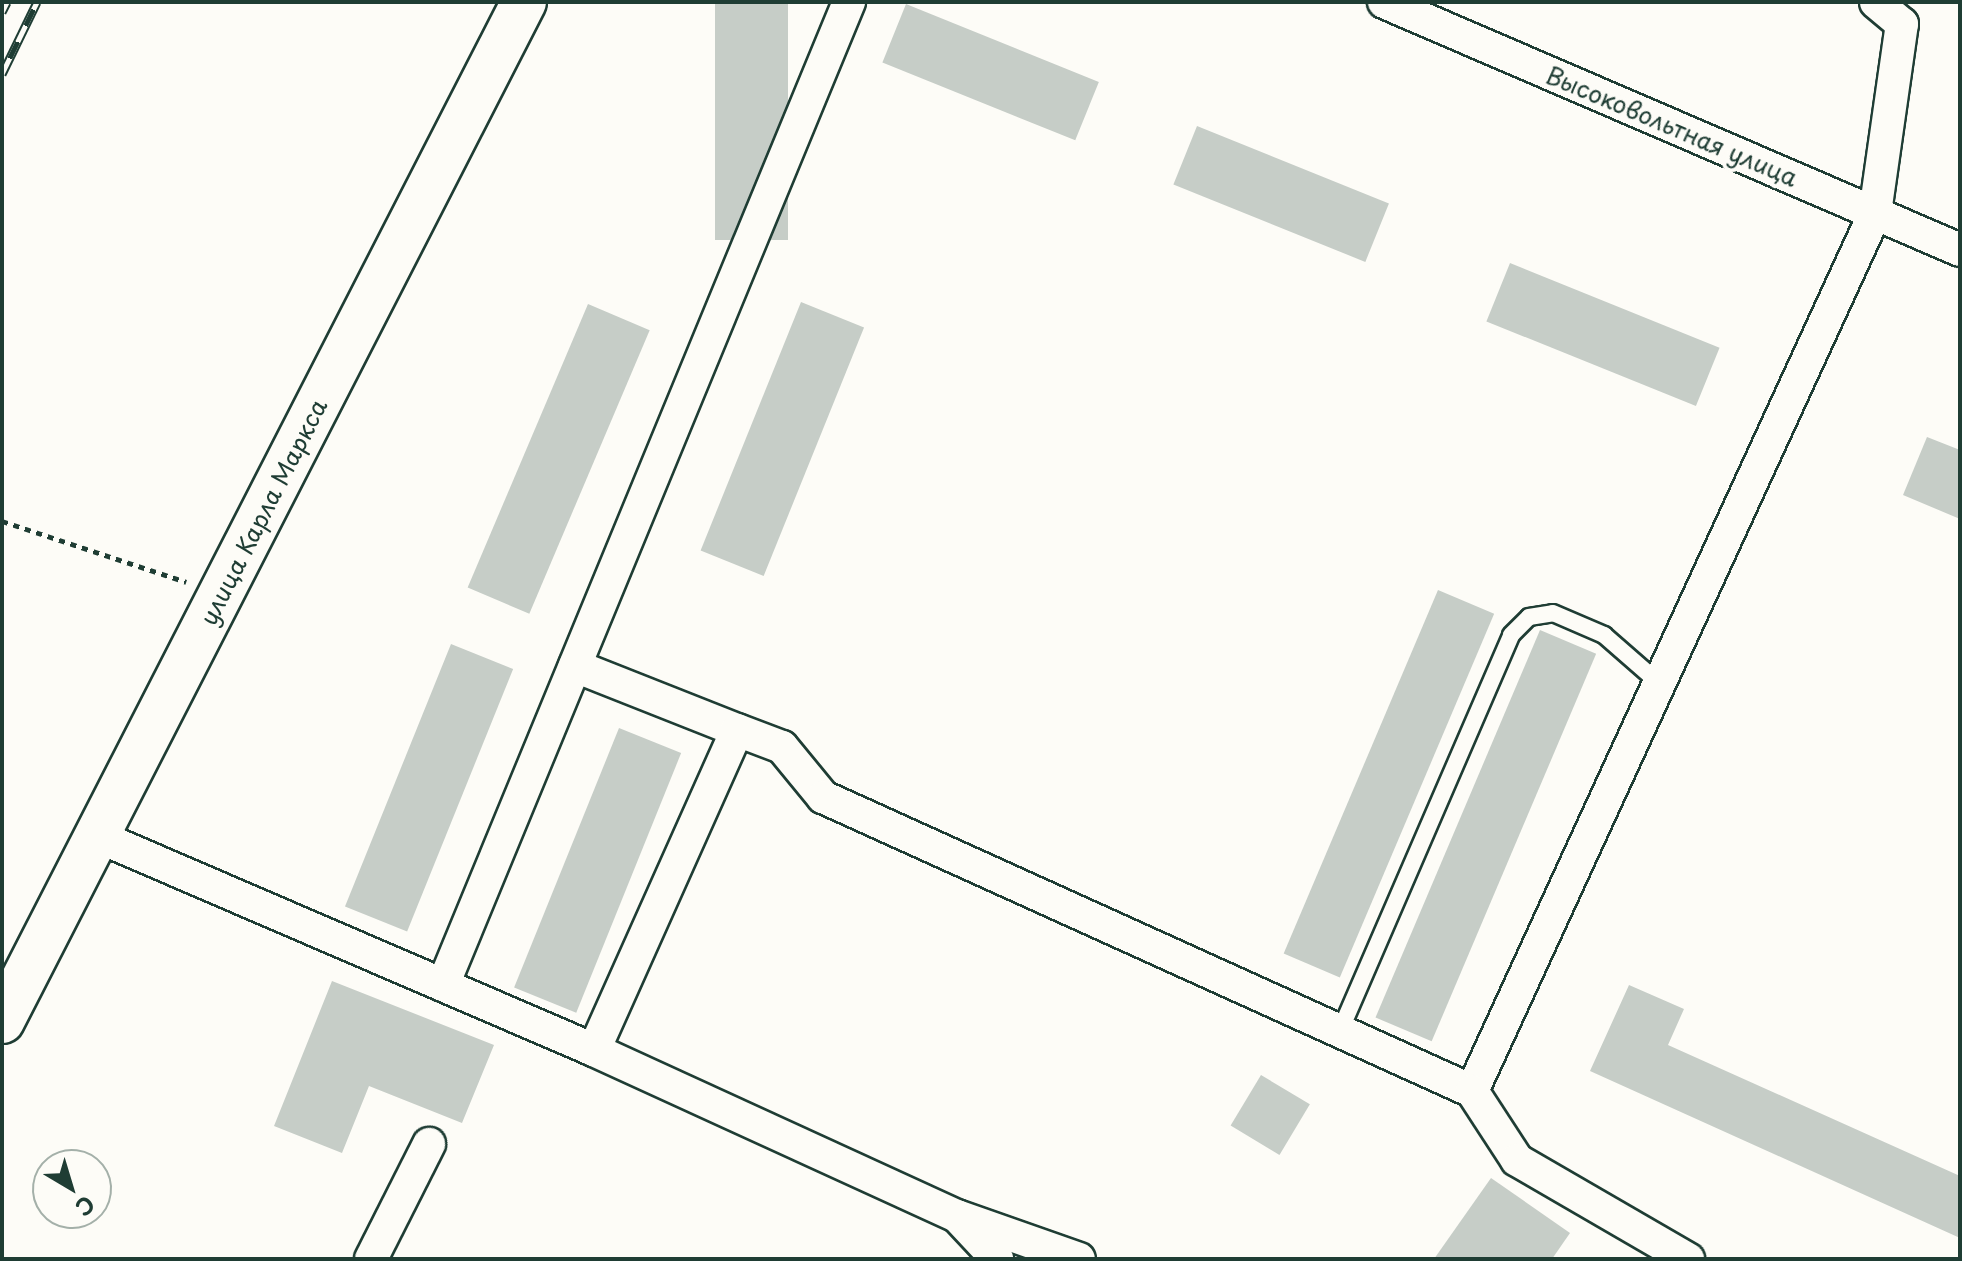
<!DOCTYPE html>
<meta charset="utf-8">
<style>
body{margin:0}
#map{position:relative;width:1962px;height:1261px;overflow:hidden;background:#fdfcf7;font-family:"Playpen Sans",sans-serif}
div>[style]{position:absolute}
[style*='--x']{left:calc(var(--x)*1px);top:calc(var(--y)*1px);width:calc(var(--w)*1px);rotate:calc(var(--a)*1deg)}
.building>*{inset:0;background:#c6cdc7;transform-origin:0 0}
.path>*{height:5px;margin-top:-2.5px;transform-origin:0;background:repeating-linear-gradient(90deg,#1f3d34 0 6px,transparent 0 12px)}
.roads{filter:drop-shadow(2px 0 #1f3d34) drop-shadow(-2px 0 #1f3d34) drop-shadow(0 2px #1f3d34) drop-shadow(0 -2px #1f3d34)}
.lane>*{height:16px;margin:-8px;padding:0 8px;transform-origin:8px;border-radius:8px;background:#fdfcf7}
.street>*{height:32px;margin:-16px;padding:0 16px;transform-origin:16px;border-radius:16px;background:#fdfcf7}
.secondary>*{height:44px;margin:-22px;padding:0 22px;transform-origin:22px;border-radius:22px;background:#fdfcf7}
.rail>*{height:9px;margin-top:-4.5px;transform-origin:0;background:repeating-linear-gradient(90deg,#fdfcf7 0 18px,#1f3d34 0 36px);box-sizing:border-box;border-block:2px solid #1f3d34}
span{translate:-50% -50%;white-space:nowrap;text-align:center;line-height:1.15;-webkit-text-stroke:8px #fdfcf7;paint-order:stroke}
.street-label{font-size:24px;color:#1f3d34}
.frame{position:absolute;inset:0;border:4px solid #1f3d34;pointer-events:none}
.north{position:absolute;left:32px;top:1149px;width:80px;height:80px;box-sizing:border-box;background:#fdfcf7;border:2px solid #a4b0a9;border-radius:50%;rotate:142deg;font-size:22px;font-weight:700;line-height:32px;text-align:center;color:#1f3d34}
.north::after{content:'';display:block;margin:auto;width:28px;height:36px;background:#1f3d34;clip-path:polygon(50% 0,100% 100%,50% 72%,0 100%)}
</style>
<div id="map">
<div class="building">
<div style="left:715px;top:2px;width:73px;height:238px"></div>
<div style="left:906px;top:4px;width:208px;height:63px;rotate:22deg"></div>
<div style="left:1197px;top:126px;width:207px;height:63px;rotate:22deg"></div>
<div style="left:1510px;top:263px;width:226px;height:63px;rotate:22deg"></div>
<div style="left:801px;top:302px;width:68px;height:268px;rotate:22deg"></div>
<div style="left:588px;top:304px;width:67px;height:308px;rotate:23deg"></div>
<div style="clip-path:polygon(1927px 437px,1960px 450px,1960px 519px,1903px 495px)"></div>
<div style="left:1438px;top:590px;width:61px;height:395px;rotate:23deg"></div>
<div style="left:1540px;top:630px;width:61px;height:421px;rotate:23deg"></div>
<div style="left:451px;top:644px;width:67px;height:283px;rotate:22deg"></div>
<div style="left:619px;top:728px;width:67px;height:280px;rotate:22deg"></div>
<div style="clip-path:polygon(332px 981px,494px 1045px,462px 1123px,369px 1086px,342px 1153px,274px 1126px)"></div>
<div style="clip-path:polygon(1629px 985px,1684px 1009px,1668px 1045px,1960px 1176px,1960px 1238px,1590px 1071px)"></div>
<div style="left:1261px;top:1075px;width:57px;height:59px;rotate:31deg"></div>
<div style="clip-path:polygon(1491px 1178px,1570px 1233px,1552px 1259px,1434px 1259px)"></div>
</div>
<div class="path">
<div style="--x:2;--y:521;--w:194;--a:18.3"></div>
</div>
<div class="roads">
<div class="lane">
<div style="--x:1340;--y:1031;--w:431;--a:-66.6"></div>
<div style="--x:1511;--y:635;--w:25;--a:-45"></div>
<div style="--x:1529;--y:617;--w:24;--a:-9"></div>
<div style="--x:1553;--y:613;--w:56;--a:23.3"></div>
<div style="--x:1604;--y:635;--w:73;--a:41.1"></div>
</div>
<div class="street">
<div style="--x:1384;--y:2;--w:627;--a:23.29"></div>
<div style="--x:575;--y:666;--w:174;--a:21.6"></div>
<div style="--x:97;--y:836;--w:541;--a:23.3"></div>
<div style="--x:594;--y:1050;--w:399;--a:24.6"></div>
<div style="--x:957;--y:1216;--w:59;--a:47.1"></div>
<div style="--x:443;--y:985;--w:1064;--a:-67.56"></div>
<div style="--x:594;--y:1050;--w:350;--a:-65.9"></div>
<div style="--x:737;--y:730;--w:48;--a:20.7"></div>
<div style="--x:782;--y:747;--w:65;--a:50.6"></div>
<div style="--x:823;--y:797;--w:712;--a:24.37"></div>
<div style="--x:1472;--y:1091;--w:966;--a:-65.34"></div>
<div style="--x:1875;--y:213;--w:191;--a:-81.9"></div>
<div style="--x:1902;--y:24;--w:34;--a:-140"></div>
<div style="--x:1472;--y:1091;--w:82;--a:56.9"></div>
<div style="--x:1517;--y:1160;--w:198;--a:30.1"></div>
<div style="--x:960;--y:1217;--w:126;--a:19.4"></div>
<div style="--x:371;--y:1259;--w:129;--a:-63.2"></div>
</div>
<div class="secondary">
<div style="--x:2;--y:1021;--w:1145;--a:-62.88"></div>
</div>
</div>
<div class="rail">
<div style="--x:2;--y:12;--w:11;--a:-63"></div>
<div style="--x:2;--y:74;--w:80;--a:-64.1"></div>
</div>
<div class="street-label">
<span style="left:1672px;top:126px;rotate:23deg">Высоковольтная улица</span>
<span style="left:263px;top:512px;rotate:-63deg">улица Карла Маркса</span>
</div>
<div class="frame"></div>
<div class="north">С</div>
</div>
